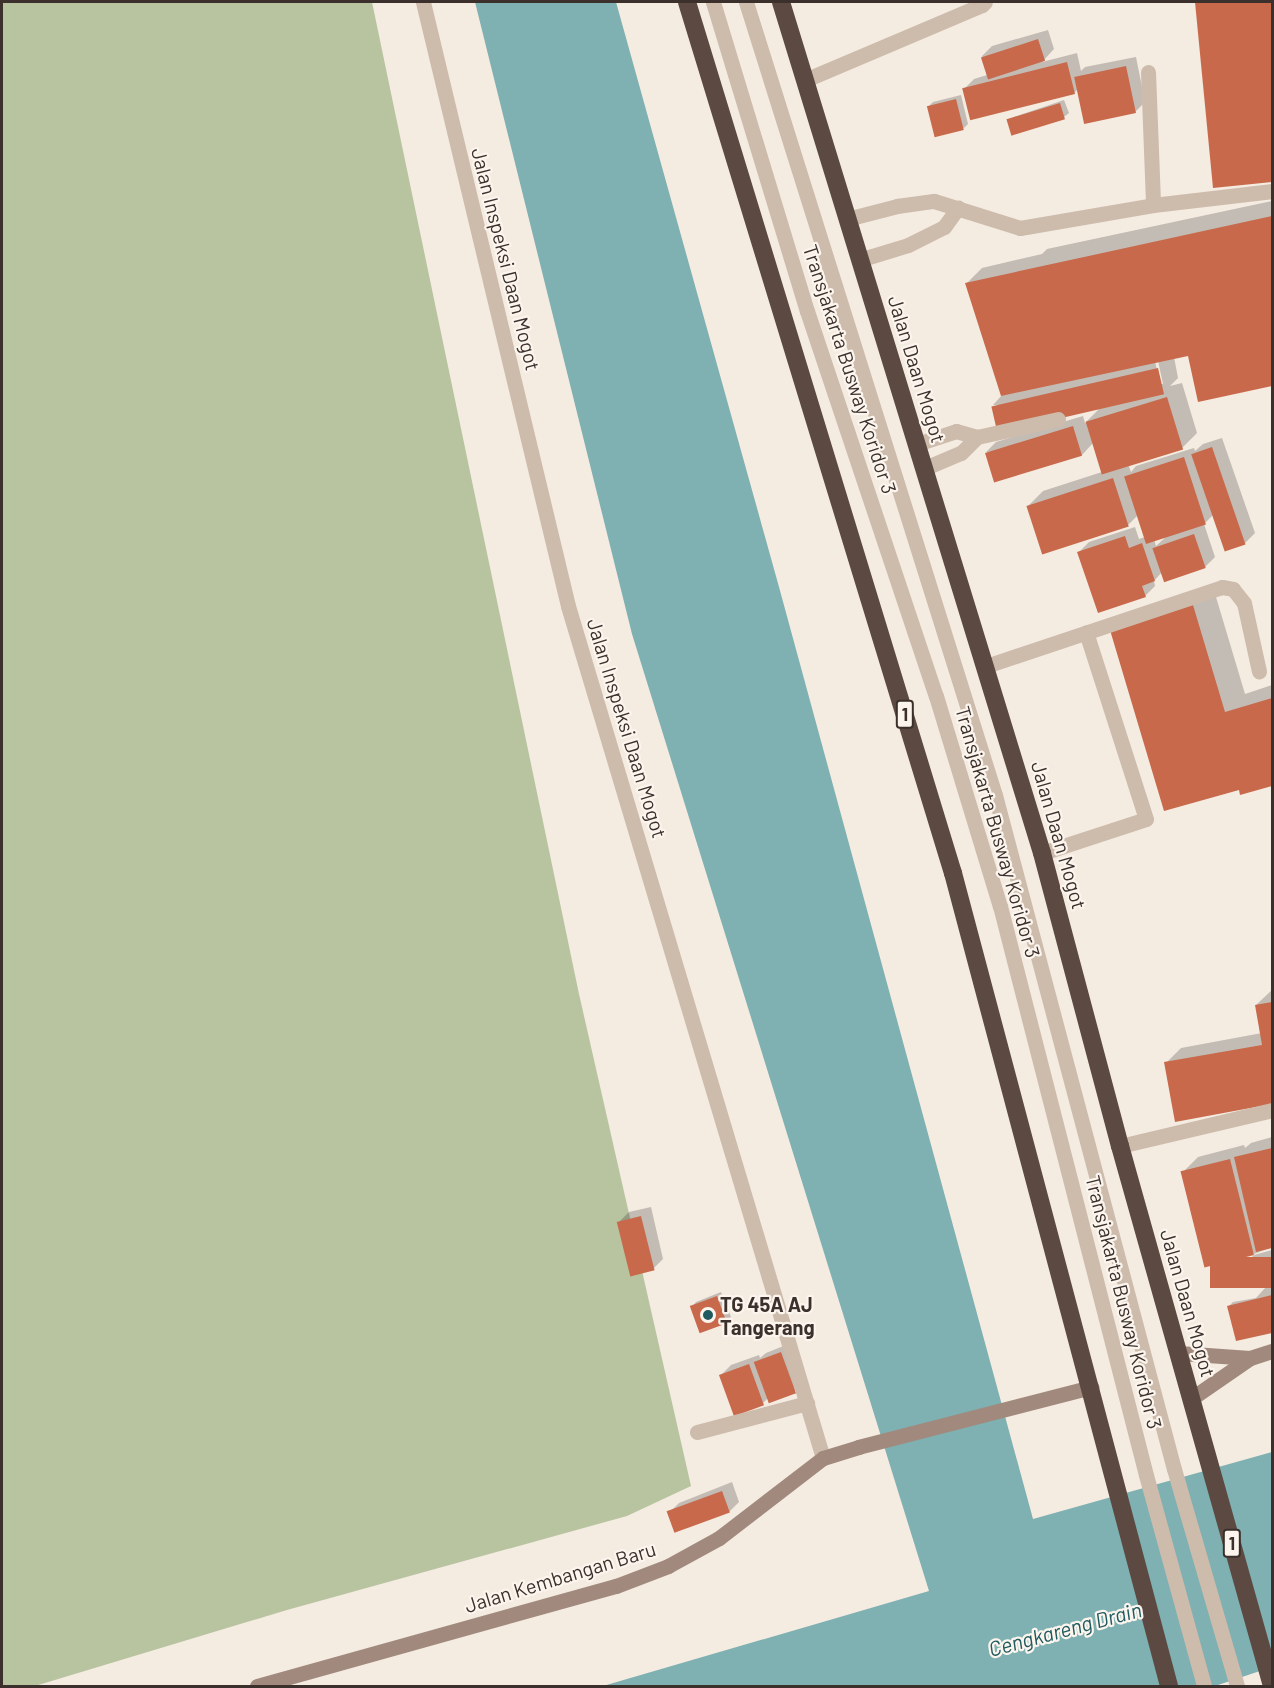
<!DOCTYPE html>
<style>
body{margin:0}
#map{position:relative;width:1274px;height:1688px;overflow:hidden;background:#f4ebe1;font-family:Barlow,sans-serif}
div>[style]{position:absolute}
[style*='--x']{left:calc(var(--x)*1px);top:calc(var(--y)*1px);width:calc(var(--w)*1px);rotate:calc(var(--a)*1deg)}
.green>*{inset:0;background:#b8c4a0}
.water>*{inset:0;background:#7fb0b2}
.shadow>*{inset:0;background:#0003}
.building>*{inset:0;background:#c8694b;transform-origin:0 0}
.lane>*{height:15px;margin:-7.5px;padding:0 7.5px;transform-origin:7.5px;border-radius:7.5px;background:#cdbbac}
.street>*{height:15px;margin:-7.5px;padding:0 7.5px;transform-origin:7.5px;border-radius:7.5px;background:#cdbbac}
.secondary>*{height:15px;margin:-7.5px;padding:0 7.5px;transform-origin:7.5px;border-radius:7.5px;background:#a18a7d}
.highway>*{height:18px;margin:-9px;padding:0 9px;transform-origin:9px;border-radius:9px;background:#5c4a42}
.dots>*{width:16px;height:16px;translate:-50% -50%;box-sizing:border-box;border:3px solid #fbf5ee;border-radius:50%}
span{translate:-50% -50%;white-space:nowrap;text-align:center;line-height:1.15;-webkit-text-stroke:4.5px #fbf5ee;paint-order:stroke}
.shield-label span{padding:2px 4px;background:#fbf5ee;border:2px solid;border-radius:4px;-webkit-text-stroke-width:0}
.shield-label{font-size:18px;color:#3b302b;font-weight:700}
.street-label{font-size:20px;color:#3b302b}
.poi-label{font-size:20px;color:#3b302b;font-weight:700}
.left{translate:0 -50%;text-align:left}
.water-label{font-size:21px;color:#1f5a5e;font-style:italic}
.frame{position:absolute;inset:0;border:3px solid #3b302b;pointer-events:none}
</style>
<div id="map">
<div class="green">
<div style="clip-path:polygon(2px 2px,372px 2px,579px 994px,691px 1486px,627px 1516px,287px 1610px,35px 1686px,2px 1686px)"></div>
</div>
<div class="water">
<div style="clip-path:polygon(475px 2px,616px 2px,779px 587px,1033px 1519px,1272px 1452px,1272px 1667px,1215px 1686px,603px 1686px,929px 1591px,632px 634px)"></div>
</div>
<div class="shadow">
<div style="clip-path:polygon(1196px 2px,1272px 2px,1272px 181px,1215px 186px)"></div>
<div style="clip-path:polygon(1048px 30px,1054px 49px,1042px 62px,1077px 53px,1081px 71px,1085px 67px,1136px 57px,1145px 102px,1135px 112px,1078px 89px,1074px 93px,964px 89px,974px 79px,987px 75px,982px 56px,992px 46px)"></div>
<div style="clip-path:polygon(961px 95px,968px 124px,964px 128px,928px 107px,933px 102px)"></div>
<div style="clip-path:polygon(1064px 100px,1069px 113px,1064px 117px,1009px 122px,1014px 117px)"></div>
<div style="clip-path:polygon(evenodd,1272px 201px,1272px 385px,1199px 400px,1189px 354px,1174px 357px,1178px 378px,1170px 386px,1182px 383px,1197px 433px,1182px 448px,1128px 464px,1131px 472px,1136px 466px,1194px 448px,1195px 451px,1203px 444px,1222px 438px,1255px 533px,1245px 543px,1213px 515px,1204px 524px,1215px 557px,1205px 567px,1162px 572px,1154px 581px,1155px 586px,1145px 596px,1079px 552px,1089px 542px,1135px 527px,1139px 539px,1145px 537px,1138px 515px,1128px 525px,1028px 506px,1043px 491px,1102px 472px,1093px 443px,1082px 455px,986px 452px,996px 442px,1083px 416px,1085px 423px,1102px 406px,993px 405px,1002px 395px,967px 283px,982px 268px,1042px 254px,1047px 249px,1272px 201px,1155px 361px,1158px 361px,1163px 384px,1160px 384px,1155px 361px,1272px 201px,1168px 535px,1156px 546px,1154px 539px,1168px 535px)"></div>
<div style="clip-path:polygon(1213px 587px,1245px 694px,1272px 685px,1272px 784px,1241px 793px,1240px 788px,1112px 631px)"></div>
<div style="clip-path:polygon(1272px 990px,1272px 1103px,1176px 1120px,1166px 1063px,1181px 1048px,1262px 1033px,1256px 1005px)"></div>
<div style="clip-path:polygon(1272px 1137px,1272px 1247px,1254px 1254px,1183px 1172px,1198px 1157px,1244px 1145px,1245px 1148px,1251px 1143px)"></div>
<div style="clip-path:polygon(651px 1207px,663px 1259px,653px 1269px,619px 1222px,629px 1212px)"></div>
<div style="clip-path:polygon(1272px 1250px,1272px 1332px,1260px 1335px,1228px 1307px,1233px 1302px,1256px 1298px,1265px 1288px,1214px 1272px,1219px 1268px,1249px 1260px,1254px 1255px)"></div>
<div style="clip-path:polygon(721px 1292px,731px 1317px,726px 1321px,692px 1307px,696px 1302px)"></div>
<div style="clip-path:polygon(791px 1343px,795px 1392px,768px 1398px,763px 1403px,721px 1375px,731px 1365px,759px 1355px,760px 1358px,766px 1353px)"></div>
<div style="clip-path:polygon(732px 1482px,739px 1502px,729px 1512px,669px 1513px,679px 1503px)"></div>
</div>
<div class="building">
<div style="clip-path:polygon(1195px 2px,1272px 2px,1272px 182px,1213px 188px)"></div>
<div style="left:1038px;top:39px;width:23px;height:60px;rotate:72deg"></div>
<div style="left:1067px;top:62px;width:33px;height:108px;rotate:76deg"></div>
<div style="left:1126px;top:66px;width:48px;height:53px;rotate:78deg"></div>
<div style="left:956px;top:99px;width:32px;height:30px;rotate:76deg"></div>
<div style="left:1060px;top:103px;width:17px;height:56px;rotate:73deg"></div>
<div style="clip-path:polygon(1272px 216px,1272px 386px,1198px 402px,1188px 356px,1001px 396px,965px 283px)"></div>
<div style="left:1158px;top:368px;width:27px;height:171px;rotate:77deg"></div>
<div style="left:1167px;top:397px;width:55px;height:85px;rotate:73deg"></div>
<div style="left:1073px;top:426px;width:31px;height:92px;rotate:73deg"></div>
<div style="left:1212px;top:447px;width:103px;height:22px;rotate:71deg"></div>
<div style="left:1184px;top:457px;width:71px;height:63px;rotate:72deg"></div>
<div style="left:1113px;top:478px;width:51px;height:91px;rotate:72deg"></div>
<div style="left:1194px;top:534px;width:36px;height:44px;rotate:71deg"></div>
<div style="clip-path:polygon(1125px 536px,1129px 548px,1142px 543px,1155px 581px,1142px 586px,1146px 597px,1098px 613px,1077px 552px)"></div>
<div style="clip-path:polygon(1193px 605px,1225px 712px,1272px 698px,1272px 786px,1240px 795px,1239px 790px,1164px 811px,1110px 630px)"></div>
<div style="clip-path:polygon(1272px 1002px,1272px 1104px,1175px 1122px,1164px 1062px,1262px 1045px,1255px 1005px)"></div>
<div style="clip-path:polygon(1272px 1148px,1272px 1248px,1256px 1252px,1234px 1157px)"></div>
<div style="left:1230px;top:1159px;width:99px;height:51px;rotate:76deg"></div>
<div style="left:641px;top:1216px;width:56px;height:25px;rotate:76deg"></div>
<div style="left:1272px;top:1257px;width:31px;height:62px;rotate:90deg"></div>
<div style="clip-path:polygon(1272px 1295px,1272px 1333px,1236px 1341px,1227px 1306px)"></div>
<div style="left:717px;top:1296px;width:29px;height:29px;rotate:70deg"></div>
<div style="left:781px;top:1352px;width:44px;height:29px;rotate:70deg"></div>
<div style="left:749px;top:1364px;width:44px;height:32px;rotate:70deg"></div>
<div style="left:722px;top:1491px;width:23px;height:59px;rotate:70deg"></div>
</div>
<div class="lane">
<div style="--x:713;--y:2;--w:323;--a:73.1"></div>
<div style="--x:807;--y:311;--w:406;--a:71.5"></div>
<div style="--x:936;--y:696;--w:220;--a:73.1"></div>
<div style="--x:1000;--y:906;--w:587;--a:75.61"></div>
<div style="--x:1146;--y:1475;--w:219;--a:74.6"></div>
<div style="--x:746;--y:2;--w:831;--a:72.57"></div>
<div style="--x:995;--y:795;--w:697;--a:75.13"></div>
<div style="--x:1174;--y:1469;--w:226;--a:73.8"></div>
<div style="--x:1148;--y:72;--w:133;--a:87.8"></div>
<div style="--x:805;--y:80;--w:192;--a:-23"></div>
<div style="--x:982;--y:5;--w:4;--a:-45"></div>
<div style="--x:847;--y:219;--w:52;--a:-14.6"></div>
<div style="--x:897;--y:206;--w:37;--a:-8"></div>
<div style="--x:934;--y:201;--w:90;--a:17.4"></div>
<div style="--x:1020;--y:228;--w:135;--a:-9.8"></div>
<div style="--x:1153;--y:205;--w:120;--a:-6.7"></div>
<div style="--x:859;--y:260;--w:51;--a:-17"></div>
<div style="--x:908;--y:245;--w:40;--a:-26.6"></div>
<div style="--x:944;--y:227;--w:24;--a:-54"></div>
<div style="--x:917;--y:444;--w:41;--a:-18.4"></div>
<div style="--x:956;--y:431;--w:22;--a:16"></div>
<div style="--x:977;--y:437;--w:83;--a:-12.5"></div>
<div style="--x:925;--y:468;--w:39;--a:-23"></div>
<div style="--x:961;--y:453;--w:23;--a:-45"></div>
<div style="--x:986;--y:666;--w:249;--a:-18.5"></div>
<div style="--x:1222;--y:587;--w:11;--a:10"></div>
<div style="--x:1233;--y:589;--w:18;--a:52"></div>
<div style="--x:1244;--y:603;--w:70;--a:77.6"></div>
<div style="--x:1042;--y:853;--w:109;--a:-18.1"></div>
<div style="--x:1146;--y:819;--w:196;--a:-107.8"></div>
<div style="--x:1120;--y:1146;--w:156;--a:-13.3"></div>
<div style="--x:697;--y:1432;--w:114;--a:-14.8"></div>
</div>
<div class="street">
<div style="--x:423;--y:2;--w:621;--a:76.5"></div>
<div style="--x:568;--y:606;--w:889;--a:73.34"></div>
</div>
<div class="secondary">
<div style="--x:1179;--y:1353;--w:71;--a:4"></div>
<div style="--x:1192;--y:1398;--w:70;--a:-34.6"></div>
<div style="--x:1250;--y:1358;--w:23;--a:-18"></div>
<div style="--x:257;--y:1686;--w:373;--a:-15.6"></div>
<div style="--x:616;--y:1586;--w:56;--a:-21"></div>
<div style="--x:668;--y:1566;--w:58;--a:-28.8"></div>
<div style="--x:719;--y:1538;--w:131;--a:-37.6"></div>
<div style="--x:823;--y:1458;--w:37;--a:-17"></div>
<div style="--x:858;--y:1447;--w:241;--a:-14.4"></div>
</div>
<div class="highway">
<div style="--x:687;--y:2;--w:911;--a:73.02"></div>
<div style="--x:953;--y:873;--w:841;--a:75.12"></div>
<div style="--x:781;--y:2;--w:890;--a:72.95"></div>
<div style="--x:1042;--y:853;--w:303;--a:75.1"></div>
<div style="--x:1120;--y:1146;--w:561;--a:74.28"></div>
</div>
<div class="dots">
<div style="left:708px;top:1315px;background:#1f5a5e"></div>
</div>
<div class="shield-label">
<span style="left:905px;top:714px">1</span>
<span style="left:1232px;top:1543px">1</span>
</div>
<div class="street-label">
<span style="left:506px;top:259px;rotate:76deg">Jalan Inspeksi Daan Mogot</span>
<span style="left:850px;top:369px;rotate:72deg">Transjakarta Busway Koridor 3</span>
<span style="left:917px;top:369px;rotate:73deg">Jalan Daan Mogot</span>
<span style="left:627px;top:728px;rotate:73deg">Jalan Inspeksi Daan Mogot</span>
<span style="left:998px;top:832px;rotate:74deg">Transjakarta Busway Koridor 3</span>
<span style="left:1059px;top:835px;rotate:74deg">Jalan Daan Mogot</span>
<span style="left:1124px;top:1302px;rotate:76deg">Transjakarta Busway Koridor 3</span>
<span style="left:1188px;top:1303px;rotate:74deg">Jalan Daan Mogot</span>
<span style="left:560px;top:1577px;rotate:-17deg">Jalan Kembangan Baru</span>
</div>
<div class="poi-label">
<span class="left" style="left:720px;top:1316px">TG 45A AJ<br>Tangerang</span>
</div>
<div class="water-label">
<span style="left:1065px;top:1629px;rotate:-15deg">Cengkareng Drain</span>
</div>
<div class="frame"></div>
</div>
